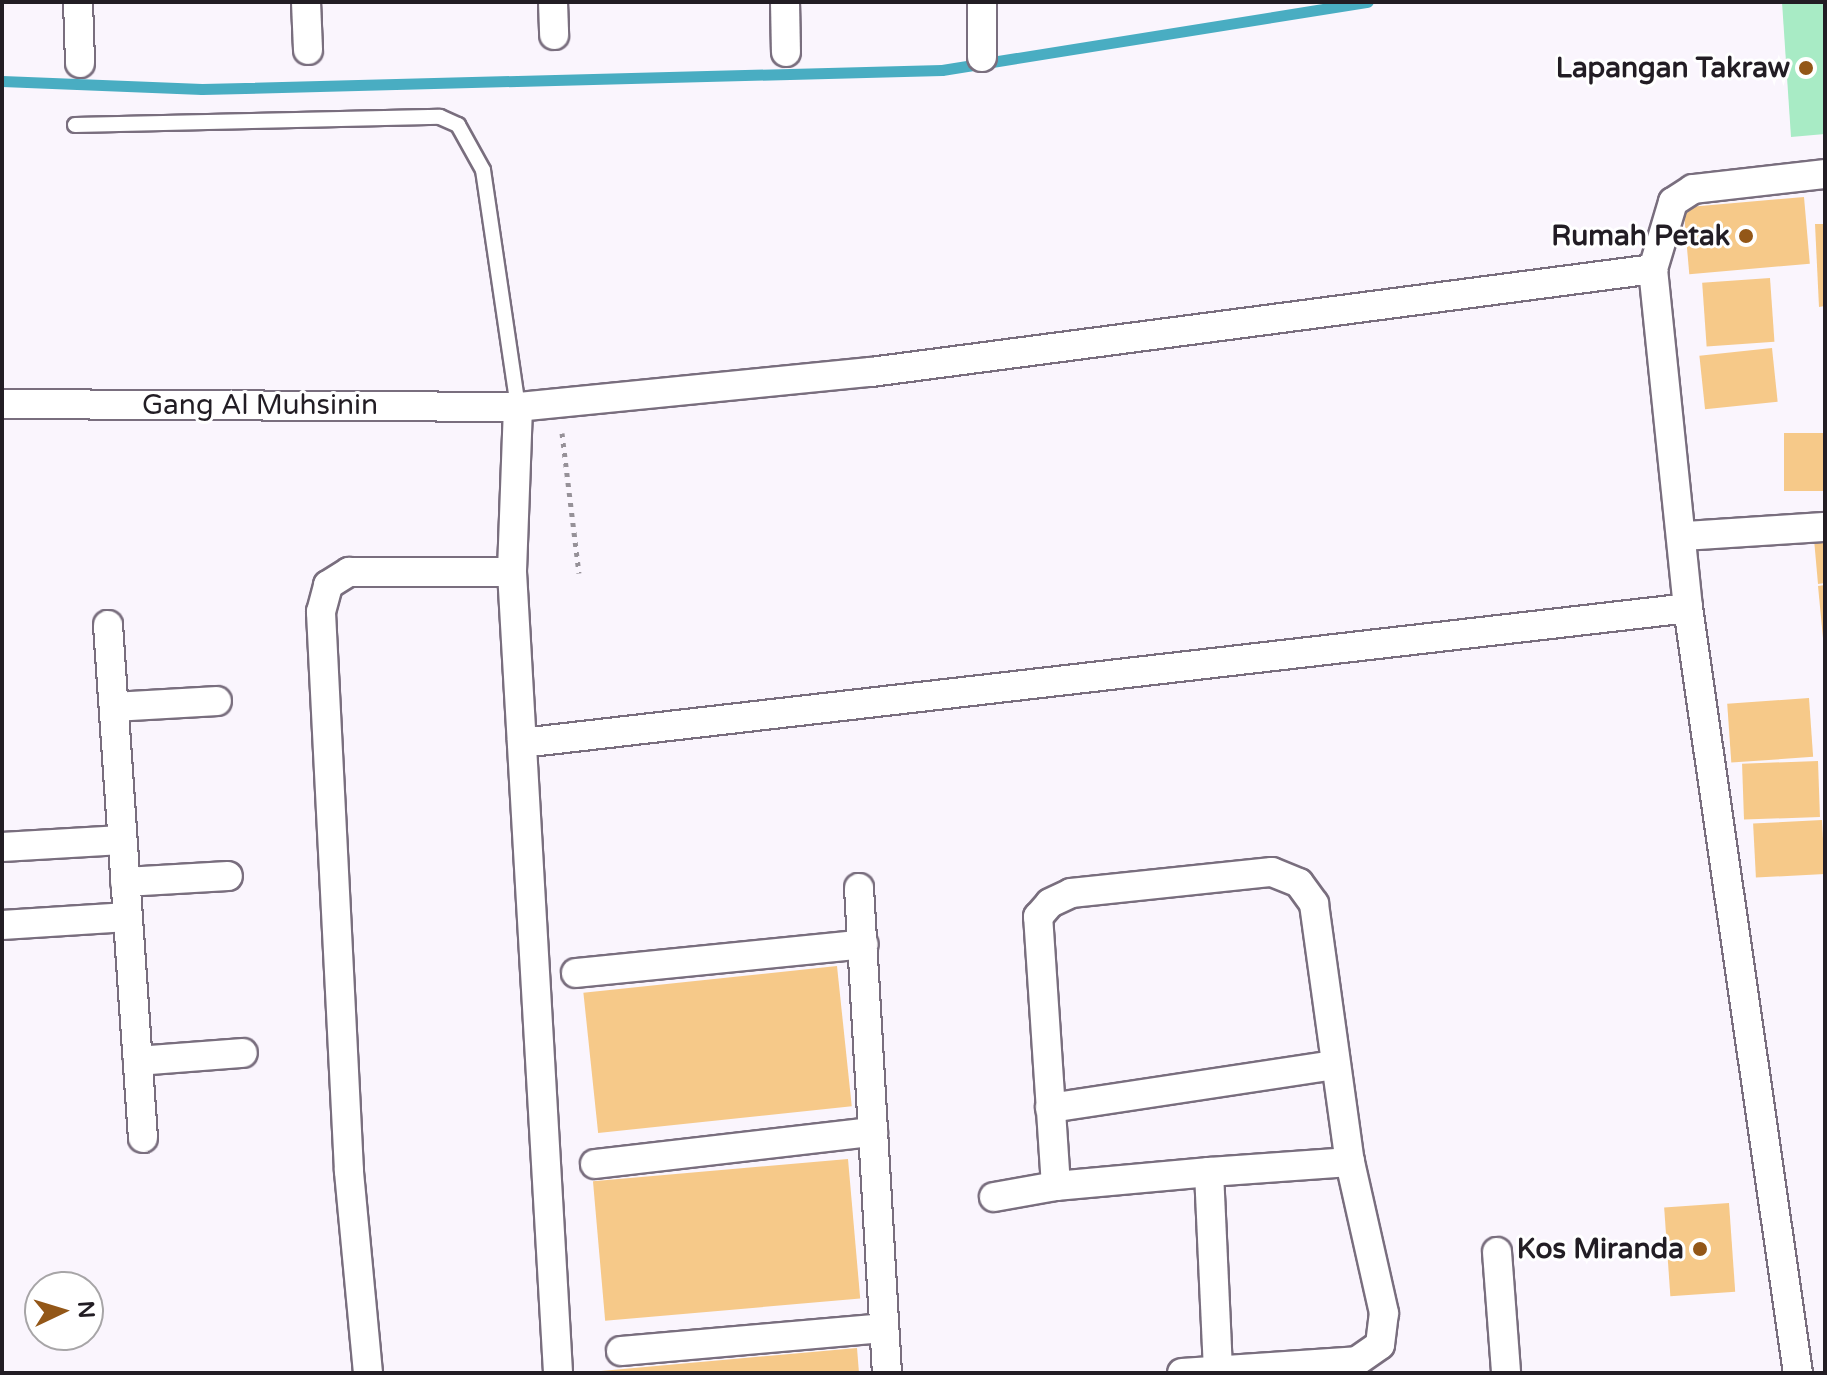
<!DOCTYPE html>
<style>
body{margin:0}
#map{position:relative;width:1827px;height:1375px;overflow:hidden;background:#faf5fd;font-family:"Varela Round",sans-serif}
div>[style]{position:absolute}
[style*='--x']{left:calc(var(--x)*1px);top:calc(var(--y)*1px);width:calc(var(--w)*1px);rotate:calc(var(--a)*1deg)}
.green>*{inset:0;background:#a8ebc5}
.stream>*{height:11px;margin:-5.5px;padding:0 5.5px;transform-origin:5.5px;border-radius:5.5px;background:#49adc2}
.building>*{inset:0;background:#f6c989;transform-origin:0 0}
.path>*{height:5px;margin-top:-2.5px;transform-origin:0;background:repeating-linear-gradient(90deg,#969198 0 4px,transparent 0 10px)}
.roads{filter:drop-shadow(2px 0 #796e7e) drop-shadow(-2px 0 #796e7e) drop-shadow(0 2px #796e7e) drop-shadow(0 -2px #796e7e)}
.service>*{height:14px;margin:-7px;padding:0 7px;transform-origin:7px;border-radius:7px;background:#fff}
.minor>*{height:28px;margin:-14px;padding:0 14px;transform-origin:14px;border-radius:14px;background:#fff}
.dots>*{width:22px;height:22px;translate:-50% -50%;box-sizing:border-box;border:4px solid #fff;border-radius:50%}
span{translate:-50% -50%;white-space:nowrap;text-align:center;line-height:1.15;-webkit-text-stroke:6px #fff;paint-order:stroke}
.poi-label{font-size:28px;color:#221d24;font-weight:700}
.right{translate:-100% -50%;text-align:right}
.street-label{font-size:28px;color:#221d24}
.frame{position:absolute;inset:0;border:4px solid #221d24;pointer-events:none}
.north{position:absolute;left:24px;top:1271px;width:80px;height:80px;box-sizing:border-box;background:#fff;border:2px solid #a7a5a7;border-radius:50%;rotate:86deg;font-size:22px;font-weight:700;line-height:32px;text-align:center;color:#221d24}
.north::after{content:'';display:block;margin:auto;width:28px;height:36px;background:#935718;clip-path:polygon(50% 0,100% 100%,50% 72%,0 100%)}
</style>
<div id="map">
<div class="green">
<div style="clip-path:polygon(1782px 2px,1825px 2px,1825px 134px,1791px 137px)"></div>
</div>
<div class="stream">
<div style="--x:2;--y:81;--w:200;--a:2.3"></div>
<div style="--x:202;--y:89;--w:740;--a:-1.47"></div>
<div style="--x:942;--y:70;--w:431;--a:-9.1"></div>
</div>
<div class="building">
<div style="left:1804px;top:197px;width:67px;height:121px;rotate:85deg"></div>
<div style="clip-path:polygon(1815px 224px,1825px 224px,1825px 306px,1819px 307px)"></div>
<div style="left:1770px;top:278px;width:64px;height:68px;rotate:86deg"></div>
<div style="left:1772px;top:348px;width:54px;height:73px;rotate:84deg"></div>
<div style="left:1825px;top:433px;width:58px;height:41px;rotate:90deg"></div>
<div style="clip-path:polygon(1825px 527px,1825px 583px,1818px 584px,1813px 528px)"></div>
<div style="clip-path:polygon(1825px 585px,1825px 638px,1823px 638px,1818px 586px)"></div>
<div style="left:1809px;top:698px;width:59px;height:82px;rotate:86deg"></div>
<div style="left:1818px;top:761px;width:56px;height:76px;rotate:88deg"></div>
<div style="left:1822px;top:820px;width:54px;height:69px;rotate:87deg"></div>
<div style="left:837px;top:966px;width:141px;height:255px;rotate:84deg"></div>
<div style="left:848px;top:1159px;width:140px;height:256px;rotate:85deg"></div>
<div style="left:1729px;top:1203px;width:89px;height:65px;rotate:86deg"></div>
<div style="clip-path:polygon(857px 1348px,859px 1373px,601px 1373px,601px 1371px)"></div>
</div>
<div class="path">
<div style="--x:562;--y:433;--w:141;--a:83.1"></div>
</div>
<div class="roads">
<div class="service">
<div style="--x:75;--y:125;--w:365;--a:-1.3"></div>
<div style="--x:440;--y:117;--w:20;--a:24"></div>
<div style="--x:458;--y:125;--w:51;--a:60.9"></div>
<div style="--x:483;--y:170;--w:240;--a:81.6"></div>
</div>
<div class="minor">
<div style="--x:78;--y:2;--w:61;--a:88.1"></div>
<div style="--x:306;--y:2;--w:48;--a:87.6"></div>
<div style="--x:553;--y:2;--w:33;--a:88"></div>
<div style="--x:785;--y:2;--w:50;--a:88.9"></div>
<div style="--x:982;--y:57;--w:55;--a:-90"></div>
<div style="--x:2;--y:404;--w:516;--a:0.33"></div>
<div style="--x:518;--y:407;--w:355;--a:-5.7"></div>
<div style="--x:871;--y:372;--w:789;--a:-7.5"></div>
<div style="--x:518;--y:407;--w:165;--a:92.1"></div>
<div style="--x:512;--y:572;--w:802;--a:86.71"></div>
<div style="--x:1685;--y:536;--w:140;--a:-3.7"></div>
<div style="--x:108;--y:625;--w:514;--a:86.1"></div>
<div style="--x:114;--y:707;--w:103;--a:-3.3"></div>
<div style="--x:522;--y:743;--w:1174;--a:-6.6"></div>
<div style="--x:2;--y:847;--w:120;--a:-3.3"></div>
<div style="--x:125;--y:882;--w:103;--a:-3.3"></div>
<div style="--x:859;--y:888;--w:486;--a:86.7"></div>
<div style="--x:2;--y:925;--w:126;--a:-3.6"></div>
<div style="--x:576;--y:973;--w:289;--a:-5.7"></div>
<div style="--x:138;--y:1061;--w:105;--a:-4.4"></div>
<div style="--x:1050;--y:1108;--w:286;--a:-8.6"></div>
<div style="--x:595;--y:1164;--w:280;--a:-6.6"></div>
<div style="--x:1209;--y:1172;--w:154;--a:174.8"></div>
<div style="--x:1056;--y:1186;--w:270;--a:-93.8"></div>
<div style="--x:1038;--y:917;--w:18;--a:-49"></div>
<div style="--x:1050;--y:903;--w:23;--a:-25"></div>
<div style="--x:1071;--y:893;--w:202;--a:-6"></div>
<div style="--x:1272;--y:872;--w:29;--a:22"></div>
<div style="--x:1299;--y:883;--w:26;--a:54"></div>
<div style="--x:1314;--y:904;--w:260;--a:82.1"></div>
<div style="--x:1350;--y:1162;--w:141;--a:175.9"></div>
<div style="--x:1209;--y:1172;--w:201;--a:87.4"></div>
<div style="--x:994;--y:1197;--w:63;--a:-10.1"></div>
<div style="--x:1497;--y:1252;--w:121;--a:85.7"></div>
<div style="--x:621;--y:1351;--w:263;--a:-5"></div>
<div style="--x:368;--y:1373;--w:203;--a:-95.4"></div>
<div style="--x:349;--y:1171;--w:560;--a:-92.87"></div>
<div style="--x:321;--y:612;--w:28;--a:-75"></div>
<div style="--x:328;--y:585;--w:25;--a:-32"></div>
<div style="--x:349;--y:572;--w:163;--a:0"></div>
<div style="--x:1182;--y:1373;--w:175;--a:-3.9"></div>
<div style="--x:1357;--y:1361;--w:28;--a:-35"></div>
<div style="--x:1380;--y:1345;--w:32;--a:-83"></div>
<div style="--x:1384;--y:1313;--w:155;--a:-102.7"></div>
<div style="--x:1798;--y:1373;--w:773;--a:-98.18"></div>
<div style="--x:1688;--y:608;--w:341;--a:-95.9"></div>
<div style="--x:1653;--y:269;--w:70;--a:-73.4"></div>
<div style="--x:1673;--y:202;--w:24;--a:-33"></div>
<div style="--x:1693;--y:189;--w:133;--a:-6.5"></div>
</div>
</div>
<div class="dots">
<div style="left:1806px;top:68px;background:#935718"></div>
<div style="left:1746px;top:236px;background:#935718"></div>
<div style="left:1700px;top:1249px;background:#935718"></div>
</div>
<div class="poi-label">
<span class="right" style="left:1790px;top:68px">Lapangan Takraw</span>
<span class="right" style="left:1730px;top:236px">Rumah Petak</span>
<span class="right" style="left:1684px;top:1249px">Kos Miranda</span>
</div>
<div class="street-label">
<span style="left:260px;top:405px">Gang Al Muhsinin</span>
</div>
<div class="frame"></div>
<div class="north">N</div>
</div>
